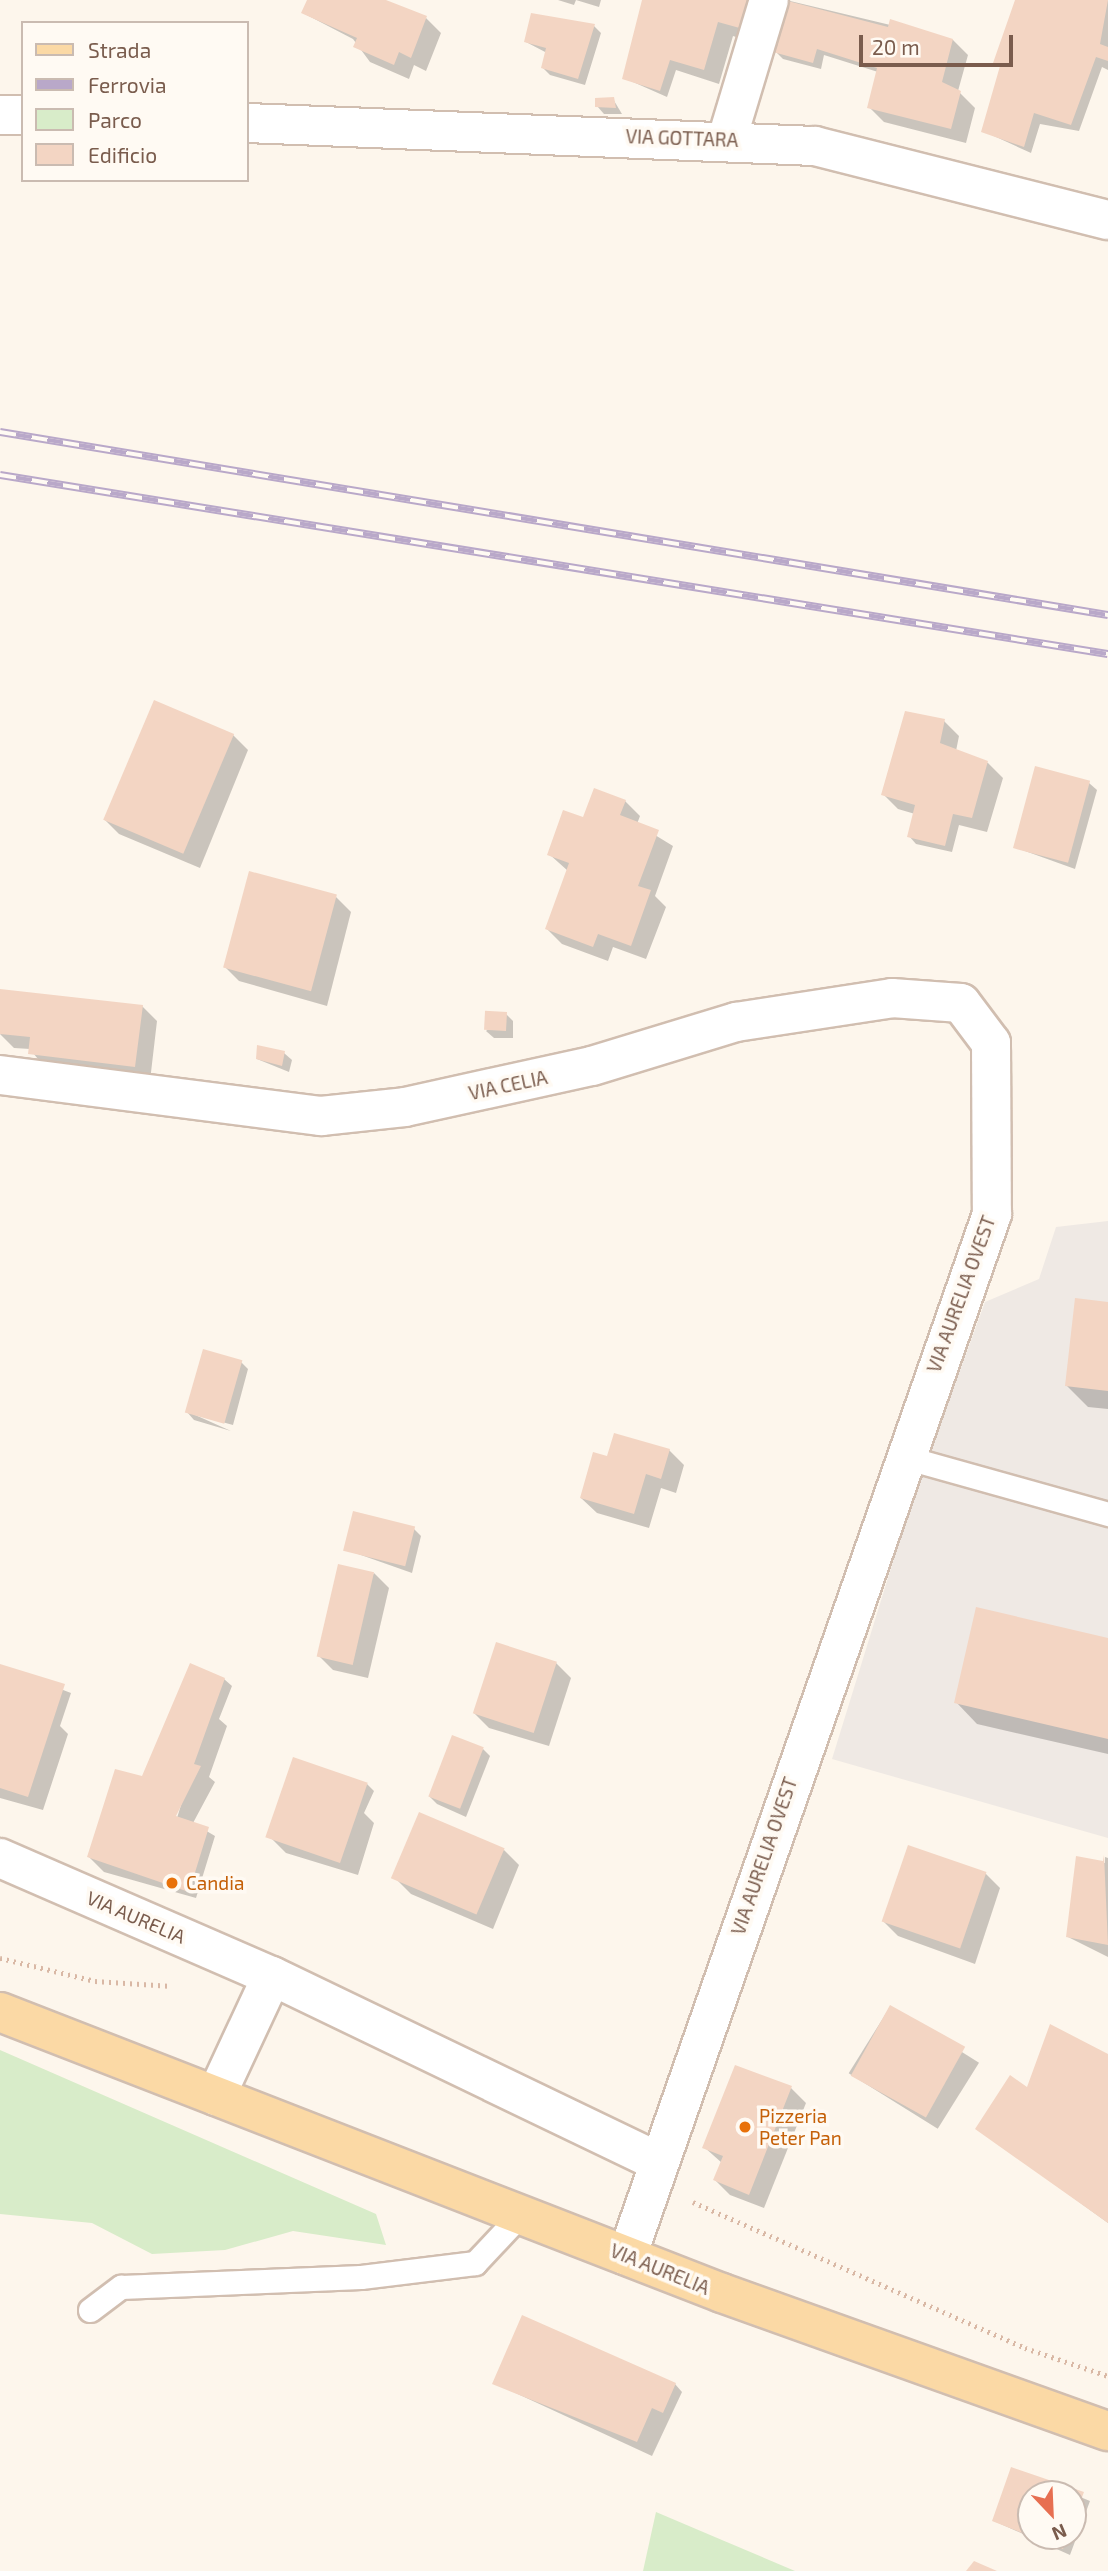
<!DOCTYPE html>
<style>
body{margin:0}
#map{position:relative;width:1108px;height:2571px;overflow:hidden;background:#fdf6ec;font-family:"Exo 2",sans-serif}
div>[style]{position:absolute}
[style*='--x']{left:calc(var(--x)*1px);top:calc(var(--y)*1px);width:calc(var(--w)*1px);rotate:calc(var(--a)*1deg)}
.industrial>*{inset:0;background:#efe9e4}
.green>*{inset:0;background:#d8ecc9}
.shadow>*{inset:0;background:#0003;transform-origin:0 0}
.building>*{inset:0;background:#f3d5c3;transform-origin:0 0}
.path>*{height:4.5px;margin-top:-2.25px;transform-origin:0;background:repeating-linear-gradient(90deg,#d9b8a5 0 2px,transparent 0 7px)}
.roads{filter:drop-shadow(2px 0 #d1beb0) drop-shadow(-2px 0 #d1beb0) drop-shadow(0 2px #d1beb0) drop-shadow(0 -2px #d1beb0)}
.lane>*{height:23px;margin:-11.5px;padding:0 11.5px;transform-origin:11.5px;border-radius:11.5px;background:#fff}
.street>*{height:38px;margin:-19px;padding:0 19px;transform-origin:19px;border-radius:19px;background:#fff}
.primary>*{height:38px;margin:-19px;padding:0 19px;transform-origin:19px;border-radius:19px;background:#fbd9a5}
.rail>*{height:8px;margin-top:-4px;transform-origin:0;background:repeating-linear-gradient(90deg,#fffaf3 0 16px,#b9a8c9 0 32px);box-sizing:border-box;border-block:2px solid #b9a8c9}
.dots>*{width:19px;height:19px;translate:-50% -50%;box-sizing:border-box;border:4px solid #fffaf3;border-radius:50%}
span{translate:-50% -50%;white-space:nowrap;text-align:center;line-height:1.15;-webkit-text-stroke:7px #fffaf3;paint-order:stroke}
.street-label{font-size:19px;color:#7a5c4d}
.food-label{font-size:19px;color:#c56008}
.left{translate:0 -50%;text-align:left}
.legend{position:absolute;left:21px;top:21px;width:228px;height:161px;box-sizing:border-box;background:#fffaf3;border:2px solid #cabbb1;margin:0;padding:9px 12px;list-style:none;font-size:21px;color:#7a5c4d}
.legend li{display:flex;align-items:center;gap:14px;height:35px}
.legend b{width:35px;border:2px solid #cabbb1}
.north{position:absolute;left:1017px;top:2480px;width:70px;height:70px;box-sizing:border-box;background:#fffaf3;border:2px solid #cabbb1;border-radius:50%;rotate:157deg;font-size:19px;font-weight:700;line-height:28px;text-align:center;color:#7a5c4d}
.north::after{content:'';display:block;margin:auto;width:24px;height:32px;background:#e76f51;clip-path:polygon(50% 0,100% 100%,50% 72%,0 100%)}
.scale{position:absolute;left:859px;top:35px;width:154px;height:32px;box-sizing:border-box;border:4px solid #7a5c4d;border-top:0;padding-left:9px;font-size:21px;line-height:24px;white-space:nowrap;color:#7a5c4d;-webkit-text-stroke:5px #fffaf3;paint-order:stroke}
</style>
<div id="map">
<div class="industrial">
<div style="clip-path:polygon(1108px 1221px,1108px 1838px,832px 1759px,909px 1510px,985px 1302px,1039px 1279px,1056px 1227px)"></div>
</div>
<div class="green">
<div style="clip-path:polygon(0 2050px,376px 2214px,386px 2245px,293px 2231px,225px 2250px,152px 2254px,92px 2223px,0 2214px)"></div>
<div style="clip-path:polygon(656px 2512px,795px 2571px,643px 2571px)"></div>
</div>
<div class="shadow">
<div style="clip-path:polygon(309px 0,381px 0,426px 18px,441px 33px,426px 71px,414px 65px,409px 79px,370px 62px,353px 39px,303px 13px)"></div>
<div style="clip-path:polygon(558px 0,576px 0,574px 5px)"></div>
<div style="clip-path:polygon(576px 0,601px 0,599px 7px)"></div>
<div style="clip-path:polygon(644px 0,769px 0,745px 40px,733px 36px,719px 84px,676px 70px,667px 97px,624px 78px)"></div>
<div style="clip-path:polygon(786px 0,953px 40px,968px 55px,958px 91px,975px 108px,966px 143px,884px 122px,869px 107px,878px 72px,824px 55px,821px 69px,783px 59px,775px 51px)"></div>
<div style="clip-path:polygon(1017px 0,1108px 0,1108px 70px,1102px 67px,1079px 131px,1040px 124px,1031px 153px,983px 131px,1001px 68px,995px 62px)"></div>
<div style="clip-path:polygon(594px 26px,601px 33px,585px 85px,550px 75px,542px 67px,547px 53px,526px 42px)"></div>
<div style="clip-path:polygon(613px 99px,622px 114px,604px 114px,597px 106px)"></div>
<div style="clip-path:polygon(944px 721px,959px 736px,956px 751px,988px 763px,1003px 778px,987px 832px,959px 825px,952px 852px,916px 844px,909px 836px,915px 814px,898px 809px,883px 794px)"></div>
<div style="clip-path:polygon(233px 735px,248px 750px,200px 868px,119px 834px,104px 819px)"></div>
<div style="clip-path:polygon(1089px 783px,1097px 790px,1075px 869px,1014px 847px)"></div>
<div style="clip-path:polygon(625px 801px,640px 816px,637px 824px,673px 846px,655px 896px,666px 907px,646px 959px,613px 947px,608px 961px,562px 944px,547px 929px,568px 871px,549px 854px,584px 819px)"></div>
<div style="clip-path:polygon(336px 897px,351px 912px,327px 1006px,239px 981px,224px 966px)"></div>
<div style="clip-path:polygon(142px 1006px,157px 1021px,150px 1081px,45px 1068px,30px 1049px,14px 1048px,0 1034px,0 1017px)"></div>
<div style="clip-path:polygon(506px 1014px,513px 1021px,513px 1038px,494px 1038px,486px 1031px)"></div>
<div style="clip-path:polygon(284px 1053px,292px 1060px,289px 1072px,257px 1059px)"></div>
<div style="clip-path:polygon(1108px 1304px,1108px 1409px,1088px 1407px,1067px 1386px)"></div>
<div style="clip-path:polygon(241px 1362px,248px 1369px,233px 1425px,193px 1414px,231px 1431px,194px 1420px,187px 1412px)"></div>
<div style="clip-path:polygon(669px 1450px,684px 1465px,676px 1493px,661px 1488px,649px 1528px,597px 1513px,581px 1498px,608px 1458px)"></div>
<div style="clip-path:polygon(414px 1529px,421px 1536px,412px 1573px,344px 1549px)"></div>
<div style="clip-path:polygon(374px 1573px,389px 1588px,368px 1678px,333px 1670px,318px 1655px)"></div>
<div style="clip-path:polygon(1108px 1640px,1108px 1754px,977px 1724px,956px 1702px)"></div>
<div style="clip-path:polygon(556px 1663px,571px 1678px,549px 1746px,489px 1728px,474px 1713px)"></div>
<div style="clip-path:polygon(0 1666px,71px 1693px,60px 1726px,68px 1734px,43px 1810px,0 1798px)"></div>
<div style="clip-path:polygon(evenodd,224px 1679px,232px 1686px,219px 1719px,227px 1726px,209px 1777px,215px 1782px,193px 1823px,215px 1836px,196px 1898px,104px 1872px,89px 1857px,224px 1679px,186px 1789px,177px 1818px,174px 1818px,186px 1789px)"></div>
<div style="clip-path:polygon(483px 1749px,490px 1756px,466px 1817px,437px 1804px,430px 1797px)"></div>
<div style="clip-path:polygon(367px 1784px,374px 1791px,364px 1813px,374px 1823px,358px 1875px,286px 1853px,271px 1838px)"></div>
<div style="clip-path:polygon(504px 1850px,519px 1865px,493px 1929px,411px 1894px,396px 1879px)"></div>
<div style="clip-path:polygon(1105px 1857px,1108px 1858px,1108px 1957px,1068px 1937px,1078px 1858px,1105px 1863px)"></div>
<div style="clip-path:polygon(985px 1873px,1000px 1888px,975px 1964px,898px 1936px,883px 1921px)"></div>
<div style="left:890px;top:2007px;width:105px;height:78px;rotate:32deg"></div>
<div style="clip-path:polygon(1108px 2055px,1108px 2223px,977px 2128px)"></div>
<div style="clip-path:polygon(791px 2088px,806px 2103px,764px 2208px,730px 2195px,715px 2180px,722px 2163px,704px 2147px)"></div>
<div style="clip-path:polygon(494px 2383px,675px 2384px,682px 2392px,652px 2456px)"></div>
<div style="clip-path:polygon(evenodd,1012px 2469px,1090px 2501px,1070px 2555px,994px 2521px,1012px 2469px,1031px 2494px,1073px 2494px,1073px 2536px,1031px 2536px,1031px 2494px)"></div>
</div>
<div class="building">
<div style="clip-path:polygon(307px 0,386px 0,427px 16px,411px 58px,399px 52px,394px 65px,353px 47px,357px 38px,301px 13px)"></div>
<div style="clip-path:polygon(642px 0,761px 0,754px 32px,718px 22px,704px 70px,670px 60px,660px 91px,622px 79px)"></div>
<div style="clip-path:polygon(784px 0,888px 27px,890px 19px,953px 39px,942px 82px,961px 91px,951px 129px,867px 108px,877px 68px,817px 49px,813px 63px,773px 52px)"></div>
<div style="clip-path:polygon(1015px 0,1108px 0,1100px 44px,1108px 47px,1108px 61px,1096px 57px,1071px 125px,1034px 113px,1024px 147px,981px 132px,1000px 66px,993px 63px)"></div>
<div style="clip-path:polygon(531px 13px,595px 24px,578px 79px,541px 68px,546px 48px,524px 42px)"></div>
<div style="clip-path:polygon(614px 97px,616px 108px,595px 107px,595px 98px)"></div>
<div style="left:154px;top:700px;width:87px;height:130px;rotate:23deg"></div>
<div style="clip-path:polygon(905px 711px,945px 719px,940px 743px,988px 761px,972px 818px,953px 814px,945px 846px,907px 837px,915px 805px,881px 795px)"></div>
<div style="left:1035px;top:766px;width:57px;height:85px;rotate:15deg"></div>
<div style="clip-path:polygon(594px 788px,626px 800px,620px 815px,659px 830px,638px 886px,651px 890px,631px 946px,598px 934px,593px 947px,545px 929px,569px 863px,547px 855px,563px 810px,583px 817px)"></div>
<div style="left:249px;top:871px;width:91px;height:100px;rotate:15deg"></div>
<div style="clip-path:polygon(0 989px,143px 1005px,135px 1067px,28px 1054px,30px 1037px,0 1034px)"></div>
<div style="left:507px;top:1012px;width:19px;height:22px;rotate:93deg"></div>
<div style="clip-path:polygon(257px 1045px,285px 1051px,282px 1066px,256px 1059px)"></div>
<div style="clip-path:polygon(1075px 1298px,1108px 1302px,1108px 1391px,1065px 1386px)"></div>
<div style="left:203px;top:1349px;width:41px;height:66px;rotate:16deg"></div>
<div style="clip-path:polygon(614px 1433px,670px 1449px,661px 1479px,646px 1474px,634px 1514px,580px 1498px,593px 1452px,607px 1456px)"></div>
<div style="left:353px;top:1511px;width:64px;height:41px;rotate:14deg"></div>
<div style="left:338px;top:1564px;width:37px;height:95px;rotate:13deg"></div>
<div style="clip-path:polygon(976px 1607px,1108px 1638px,1108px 1739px,954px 1703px)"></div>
<div style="left:496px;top:1642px;width:64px;height:75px;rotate:18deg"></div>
<div style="clip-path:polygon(190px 1663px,225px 1678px,194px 1764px,201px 1766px,176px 1816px,209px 1827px,189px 1892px,87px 1857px,115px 1769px,142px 1776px)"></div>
<div style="clip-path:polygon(0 1664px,65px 1684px,28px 1797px,0 1788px)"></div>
<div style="left:452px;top:1735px;width:34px;height:66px;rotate:21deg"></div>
<div style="left:293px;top:1757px;width:79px;height:85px;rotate:19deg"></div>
<div style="left:419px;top:1812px;width:93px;height:72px;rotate:23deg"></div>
<div style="left:908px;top:1845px;width:83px;height:81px;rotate:19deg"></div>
<div style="clip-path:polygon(1104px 1855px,1108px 1945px,1066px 1937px,1076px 1856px,1103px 1861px)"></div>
<div style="left:890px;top:2005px;width:86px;height:81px;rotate:29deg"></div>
<div style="clip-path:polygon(1050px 2024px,1108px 2054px,1108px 2223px,975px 2129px,1010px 2075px,1027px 2087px)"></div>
<div style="clip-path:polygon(735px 2065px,792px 2086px,749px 2195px,713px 2180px,723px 2156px,702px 2148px)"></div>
<div style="clip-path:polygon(522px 2315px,676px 2383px,663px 2413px,652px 2408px,637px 2442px,492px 2384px)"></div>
<div style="clip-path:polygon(1011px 2467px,1084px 2492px,1073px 2521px,1073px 2494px,1031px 2494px,1031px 2536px,1068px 2536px,1063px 2549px,992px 2521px)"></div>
<div style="clip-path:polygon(974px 2561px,997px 2571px,966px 2571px)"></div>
</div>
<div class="path">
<div style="--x:0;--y:1958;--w:98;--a:13.6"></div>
<div style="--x:95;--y:1981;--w:77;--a:3.7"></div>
<div style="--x:693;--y:2202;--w:363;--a:23.7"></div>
<div style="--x:1025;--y:2348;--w:88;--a:18.6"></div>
</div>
<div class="roads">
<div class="lane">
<div style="--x:904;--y:1457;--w:212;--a:15.6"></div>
<div style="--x:90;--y:2310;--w:39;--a:-37"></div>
<div style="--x:121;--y:2287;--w:240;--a:-2.4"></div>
<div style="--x:361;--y:2277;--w:115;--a:-7"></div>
<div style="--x:475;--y:2263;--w:69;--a:-46.8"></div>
</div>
<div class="street">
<div style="--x:0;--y:115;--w:23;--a:0"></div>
<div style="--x:247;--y:123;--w:568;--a:2.32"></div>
<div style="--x:815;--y:146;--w:302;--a:14.2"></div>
<div style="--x:727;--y:139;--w:145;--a:-73.2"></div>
<div style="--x:0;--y:1075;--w:324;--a:7.3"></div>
<div style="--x:321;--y:1116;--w:84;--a:-6.1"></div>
<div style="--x:405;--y:1107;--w:191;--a:-12.4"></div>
<div style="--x:592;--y:1066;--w:151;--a:-17"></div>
<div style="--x:736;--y:1022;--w:158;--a:-8.7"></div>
<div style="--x:892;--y:998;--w:69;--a:4.1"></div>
<div style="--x:961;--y:1003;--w:50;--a:53.1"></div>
<div style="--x:991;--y:1043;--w:171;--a:89.7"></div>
<div style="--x:992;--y:1214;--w:1104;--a:109.3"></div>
<div style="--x:0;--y:1858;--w:296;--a:23.5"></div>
<div style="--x:272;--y:1976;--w:427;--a:25.7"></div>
<div style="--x:216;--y:2096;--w:132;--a:-65"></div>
</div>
<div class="primary">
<div style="--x:0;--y:2012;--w:775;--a:21.27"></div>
<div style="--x:722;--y:2293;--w:410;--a:19.7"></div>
</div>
</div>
<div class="rail">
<div style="--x:0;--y:432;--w:1123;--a:9.38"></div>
<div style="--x:0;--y:475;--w:1122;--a:9.18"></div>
</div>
<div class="dots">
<div style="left:172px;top:1883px;background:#e8710a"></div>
<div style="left:745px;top:2127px;background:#e8710a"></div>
</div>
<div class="street-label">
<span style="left:682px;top:138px;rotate:2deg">VIA GOTTARA</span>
<span style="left:508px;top:1085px;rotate:-12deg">VIA CELIA</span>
<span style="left:961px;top:1294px;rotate:-70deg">VIA AURELIA OVEST</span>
<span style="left:764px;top:1856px;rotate:-71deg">VIA AURELIA OVEST</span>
<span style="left:136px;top:1917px;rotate:23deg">VIA AURELIA</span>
<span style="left:660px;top:2269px;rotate:22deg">VIA AURELIA</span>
</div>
<div class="food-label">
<span class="left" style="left:186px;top:1883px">Candia</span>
<span class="left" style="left:759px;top:2127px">Pizzeria<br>Peter Pan</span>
</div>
<ul class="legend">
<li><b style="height:9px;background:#fbd9a5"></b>Strada</li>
<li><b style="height:9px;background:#b9a8c9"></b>Ferrovia</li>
<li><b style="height:19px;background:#d8ecc9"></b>Parco</li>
<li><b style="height:19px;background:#f3d5c3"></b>Edificio</li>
</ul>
<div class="north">N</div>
<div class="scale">20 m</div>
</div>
